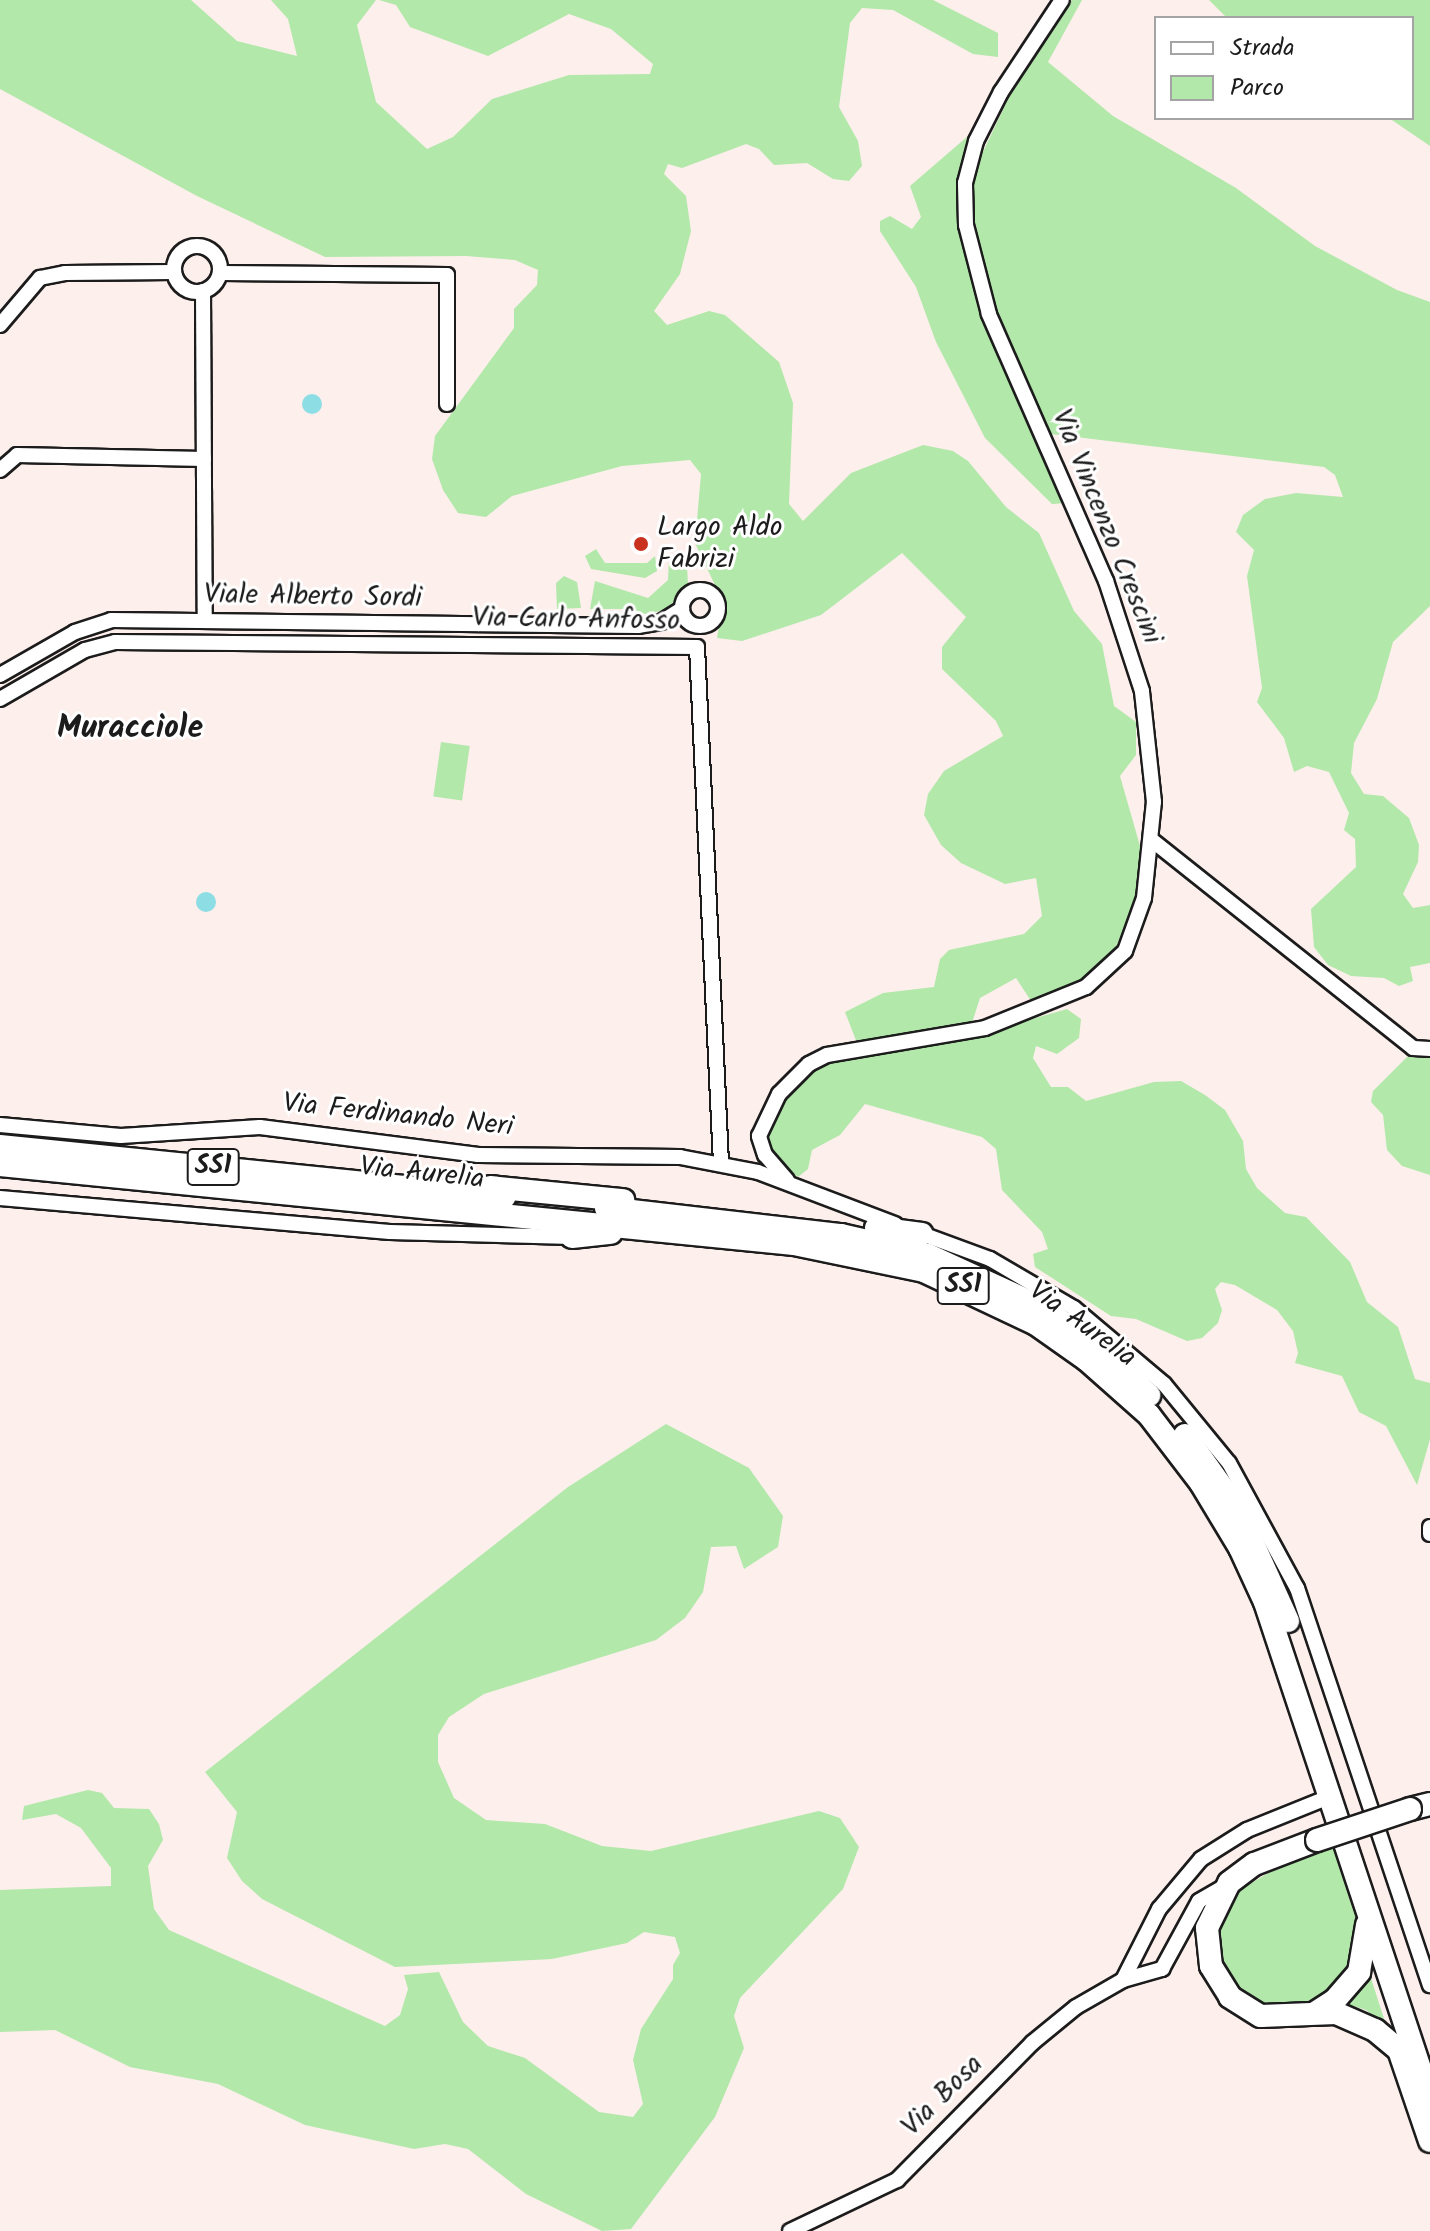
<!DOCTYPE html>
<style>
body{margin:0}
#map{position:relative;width:1430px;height:2231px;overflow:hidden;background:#fdefeb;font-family:Kalam,sans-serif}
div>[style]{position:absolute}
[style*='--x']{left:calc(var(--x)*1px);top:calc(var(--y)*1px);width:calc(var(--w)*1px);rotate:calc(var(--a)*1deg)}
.green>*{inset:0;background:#b2e8aa;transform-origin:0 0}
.water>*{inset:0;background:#8cdde4}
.round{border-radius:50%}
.roads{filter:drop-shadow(2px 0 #1c1c1c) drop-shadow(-2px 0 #1c1c1c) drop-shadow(0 2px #1c1c1c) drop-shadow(0 -2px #1c1c1c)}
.minor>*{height:14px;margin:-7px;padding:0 7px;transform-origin:7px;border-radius:7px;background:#fff}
.minor>.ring{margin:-7px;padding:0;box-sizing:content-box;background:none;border:14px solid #fff;border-radius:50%}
.highway>*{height:22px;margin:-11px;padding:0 11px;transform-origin:11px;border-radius:11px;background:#fff}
.bridges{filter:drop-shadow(2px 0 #1c1c1c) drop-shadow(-2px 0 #1c1c1c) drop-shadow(0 2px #1c1c1c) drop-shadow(0 -2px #1c1c1c)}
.highway-bridge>*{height:22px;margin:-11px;padding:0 11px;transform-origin:11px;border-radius:11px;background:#fff}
.dots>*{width:22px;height:22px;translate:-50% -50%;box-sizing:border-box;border:4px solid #fff;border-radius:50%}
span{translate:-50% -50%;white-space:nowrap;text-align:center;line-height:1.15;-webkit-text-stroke:6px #fff;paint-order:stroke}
.shield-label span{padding:2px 6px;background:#fff;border:2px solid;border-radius:6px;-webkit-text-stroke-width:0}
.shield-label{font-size:26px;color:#1c1c1c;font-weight:700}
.street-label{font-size:28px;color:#1c1c1c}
.poi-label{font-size:28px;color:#1c1c1c}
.left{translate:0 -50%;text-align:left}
.quarter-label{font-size:32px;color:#1c1c1c;font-weight:700}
.legend{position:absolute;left:1154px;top:16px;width:260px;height:104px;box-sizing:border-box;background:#fff;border:2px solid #a4a4a4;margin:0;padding:10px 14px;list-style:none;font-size:24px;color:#1c1c1c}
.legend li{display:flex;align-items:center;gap:16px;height:40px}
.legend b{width:40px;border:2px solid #a4a4a4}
</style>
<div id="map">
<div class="green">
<div style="clip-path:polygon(0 0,191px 0,237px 41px,297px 56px,288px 19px,271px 0,376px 0,357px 25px,376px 102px,427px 149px,453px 137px,492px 99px,569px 75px,650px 74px,653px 64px,611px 29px,569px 14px,488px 56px,410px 27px,396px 5px,379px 0,933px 0,998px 33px,998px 57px,973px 54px,893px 10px,862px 8px,850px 23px,839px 107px,858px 141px,862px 166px,849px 181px,833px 179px,807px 163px,774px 165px,759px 149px,746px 144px,682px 168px,668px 164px,664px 174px,686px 196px,691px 231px,680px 274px,654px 311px,667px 325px,709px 311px,725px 315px,779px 362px,793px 403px,789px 504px,803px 521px,851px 473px,923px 445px,953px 451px,968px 461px,1006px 507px,1039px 533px,1074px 611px,1102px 644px,1114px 706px,1136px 722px,1136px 755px,1120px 776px,1140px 846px,1139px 895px,1112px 955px,1087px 983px,1033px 1004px,1016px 978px,980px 998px,971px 1026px,881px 1045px,857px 1043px,845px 1012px,883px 993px,934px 987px,940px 959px,949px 950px,1024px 934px,1042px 916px,1036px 878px,1005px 884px,961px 863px,941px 845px,924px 815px,928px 794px,944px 771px,1003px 736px,996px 721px,942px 669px,942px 647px,966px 617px,902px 553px,821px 615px,742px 641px,717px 638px,723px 602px,695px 543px,701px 474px,690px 460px,622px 466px,512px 496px,486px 517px,458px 513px,443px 490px,432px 459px,435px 436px,514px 328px,514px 309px,537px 285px,538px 270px,515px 260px,466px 256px,325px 257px,197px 196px,0 89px)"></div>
<div style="clip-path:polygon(1072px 0,1082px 0,1048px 62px,1113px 116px,1236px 188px,1315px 246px,1397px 290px,1430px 302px,1430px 606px,1393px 642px,1377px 699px,1354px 743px,1351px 773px,1364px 794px,1383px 796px,1409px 818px,1419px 845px,1418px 862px,1403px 894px,1413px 908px,1430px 905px,1430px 963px,1410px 967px,1413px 981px,1399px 986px,1384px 978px,1351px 976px,1328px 965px,1314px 947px,1311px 909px,1356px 867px,1355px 839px,1344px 830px,1349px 813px,1329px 772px,1307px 766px,1294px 772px,1284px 738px,1257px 702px,1262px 688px,1247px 576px,1254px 550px,1236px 532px,1243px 515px,1265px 499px,1296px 493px,1343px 497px,1335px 475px,1324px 467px,1051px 434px,985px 289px,975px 252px,971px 177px,1021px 72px)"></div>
<div style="clip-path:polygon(1209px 0,1430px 0,1430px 146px,1389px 118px,1412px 118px,1412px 18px,1227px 18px)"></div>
<div style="clip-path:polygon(968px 136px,958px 186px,967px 262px,1065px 503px,1052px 504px,985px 438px,936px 342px,916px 287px,880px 231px,880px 221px,890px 216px,912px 229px,921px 217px,910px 186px)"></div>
<div style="clip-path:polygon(596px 549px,605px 563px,647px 563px,655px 556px,657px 571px,645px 578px,591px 569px,585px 556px)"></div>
<div style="clip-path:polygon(679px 556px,687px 565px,688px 585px,668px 608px,647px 615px,632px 609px,590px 609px,595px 581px,648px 598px,668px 580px,669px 558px)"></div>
<div style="clip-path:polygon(564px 576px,577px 582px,581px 608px,557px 609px,556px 583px)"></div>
<div style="left:441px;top:742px;width:29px;height:55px;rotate:8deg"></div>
<div style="clip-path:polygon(1067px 1009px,1081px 1019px,1079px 1038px,1057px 1054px,1036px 1046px,1033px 1058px,1051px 1087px,1068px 1087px,1086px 1101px,1154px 1082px,1181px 1081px,1205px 1095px,1225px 1110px,1243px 1141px,1246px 1169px,1257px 1188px,1285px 1213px,1306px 1217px,1350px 1262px,1367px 1302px,1398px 1327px,1415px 1379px,1430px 1383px,1430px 1439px,1417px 1485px,1386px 1426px,1359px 1412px,1342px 1376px,1295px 1363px,1298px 1353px,1293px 1331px,1277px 1310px,1235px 1285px,1221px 1282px,1215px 1289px,1222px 1310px,1218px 1323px,1202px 1338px,1187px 1341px,1136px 1319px,1111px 1316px,1035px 1267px,1033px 1254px,1048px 1249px,1042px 1232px,1002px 1190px,996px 1149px,982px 1137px,865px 1104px,840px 1135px,812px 1150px,808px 1169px,798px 1177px,779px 1162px,768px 1144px,766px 1127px,779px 1100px,821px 1065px,983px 1033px)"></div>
<div style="clip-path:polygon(1409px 1055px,1430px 1055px,1430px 1175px,1402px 1166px,1387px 1150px,1383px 1115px,1371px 1102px,1373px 1091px)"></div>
<div style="clip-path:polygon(666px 1424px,749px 1468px,783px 1516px,778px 1547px,744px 1569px,736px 1546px,711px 1547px,703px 1592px,685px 1618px,656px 1640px,484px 1694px,449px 1717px,438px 1735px,438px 1762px,454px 1798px,486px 1820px,545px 1824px,602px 1846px,651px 1851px,819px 1811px,840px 1818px,859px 1847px,843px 1889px,740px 1998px,734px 2016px,744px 2048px,715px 2117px,631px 2229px,602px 2231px,526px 2194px,468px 2149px,445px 2144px,414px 2149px,305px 2125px,218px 2084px,130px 2067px,55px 2030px,0 2032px,0 1890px,111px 1886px,111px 1868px,81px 1828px,56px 1814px,22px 1820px,24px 1806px,88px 1790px,102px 1793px,114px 1808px,149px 1809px,159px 1824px,163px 1840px,148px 1866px,154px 1909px,169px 1930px,385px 2026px,400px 2015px,408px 1989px,404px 1975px,439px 1972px,463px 2022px,488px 2046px,525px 2058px,599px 2112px,633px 2117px,643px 2104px,633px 2060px,641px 2029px,673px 1979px,673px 1965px,680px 1953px,675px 1937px,644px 1932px,627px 1943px,552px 1959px,395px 1967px,262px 1899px,242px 1881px,227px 1858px,237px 1812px,205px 1772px,568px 1487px)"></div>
<div style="clip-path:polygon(1332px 1846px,1360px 1931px,1358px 1970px,1310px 2007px,1264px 2007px,1235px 1988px,1222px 1965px,1219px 1922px,1240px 1890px,1283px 1864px)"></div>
<div style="clip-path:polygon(1370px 1975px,1387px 2028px,1366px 2010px,1347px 2004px)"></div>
</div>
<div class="water">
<div class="round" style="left:302px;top:394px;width:20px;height:20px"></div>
<div class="round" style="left:196px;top:892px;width:20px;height:20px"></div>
</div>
<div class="roads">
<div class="minor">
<div class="ring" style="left:174px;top:246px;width:32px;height:32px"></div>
<div style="--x:222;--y:273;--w:225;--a:0.5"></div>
<div style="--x:447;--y:275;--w:129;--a:90"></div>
<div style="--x:203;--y:291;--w:330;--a:89.7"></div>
<div style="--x:0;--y:325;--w:62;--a:-49.6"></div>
<div style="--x:40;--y:278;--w:25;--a:-11"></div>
<div style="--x:65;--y:273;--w:108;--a:-0.5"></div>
<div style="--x:0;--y:470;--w:23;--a:-41"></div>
<div style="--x:17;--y:455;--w:187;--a:1.2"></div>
<div class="ring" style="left:682px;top:590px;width:22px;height:22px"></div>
<div style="--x:0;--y:675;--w:86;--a:-29.8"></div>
<div style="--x:75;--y:632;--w:38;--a:-18"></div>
<div style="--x:111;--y:620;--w:527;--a:0.65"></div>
<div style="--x:638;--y:626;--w:23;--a:-10"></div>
<div style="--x:661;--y:622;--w:25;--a:-32"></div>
<div style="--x:0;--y:699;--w:98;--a:-30"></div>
<div style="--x:85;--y:650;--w:31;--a:-15"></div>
<div style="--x:115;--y:642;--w:582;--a:0.49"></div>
<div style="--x:697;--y:647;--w:517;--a:87.34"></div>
<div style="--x:1153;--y:841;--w:332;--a:38.5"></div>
<div style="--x:1413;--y:1048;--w:17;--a:3"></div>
<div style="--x:0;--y:1125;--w:121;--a:5.2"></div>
<div style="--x:121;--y:1136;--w:139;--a:-3.7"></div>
<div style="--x:260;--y:1127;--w:220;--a:7.3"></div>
<div style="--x:478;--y:1155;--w:202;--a:0.6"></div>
<div style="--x:680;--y:1157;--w:79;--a:10.9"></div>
<div style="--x:758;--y:1172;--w:147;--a:20.8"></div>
<div style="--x:787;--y:1180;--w:33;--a:-131"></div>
<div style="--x:765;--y:1155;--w:20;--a:-108"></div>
<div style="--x:759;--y:1136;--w:47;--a:-64.5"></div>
<div style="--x:779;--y:1094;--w:42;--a:-45"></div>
<div style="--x:809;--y:1064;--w:20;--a:-27"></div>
<div style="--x:827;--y:1055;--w:160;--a:-9.7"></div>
<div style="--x:985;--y:1028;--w:109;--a:-22.1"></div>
<div style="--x:1086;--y:987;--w:53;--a:-42.7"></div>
<div style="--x:1125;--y:951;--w:56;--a:-70.3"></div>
<div style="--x:1144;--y:898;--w:97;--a:-84.1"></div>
<div style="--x:1154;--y:802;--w:112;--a:-96.2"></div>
<div style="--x:1142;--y:691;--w:116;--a:-108.1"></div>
<div style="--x:1106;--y:581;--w:292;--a:-113.7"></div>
<div style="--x:989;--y:314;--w:92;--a:-104.5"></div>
<div style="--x:966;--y:225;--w:42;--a:-91.4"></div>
<div style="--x:965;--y:183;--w:43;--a:-75.3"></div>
<div style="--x:976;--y:141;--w:55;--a:-63"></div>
<div style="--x:1001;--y:92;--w:110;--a:-56.5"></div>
<div style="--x:0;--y:1198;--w:391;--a:5"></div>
<div style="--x:390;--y:1232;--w:182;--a:1.6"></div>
<div style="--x:914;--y:1231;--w:81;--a:20.2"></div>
<div style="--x:990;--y:1259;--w:97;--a:30.3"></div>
<div style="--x:1074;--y:1308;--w:118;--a:40.2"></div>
<div style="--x:1164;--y:1384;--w:102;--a:50.6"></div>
<div style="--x:1229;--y:1463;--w:142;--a:61.5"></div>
<div style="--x:1297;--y:1588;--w:419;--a:71.5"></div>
<div style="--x:1430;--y:1527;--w:7;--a:90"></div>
<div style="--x:1123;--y:1980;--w:80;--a:-63.1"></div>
<div style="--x:1159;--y:1909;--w:65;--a:-50"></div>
<div style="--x:1201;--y:1859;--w:54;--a:-32.2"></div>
<div style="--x:1247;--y:1830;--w:91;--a:-22"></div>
<div style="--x:790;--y:2231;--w:119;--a:-25.5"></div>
<div style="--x:897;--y:2180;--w:192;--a:-45.4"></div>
<div style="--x:1032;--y:2043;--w:57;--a:-39.3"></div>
<div style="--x:1076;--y:2007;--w:54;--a:-29.9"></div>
<div style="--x:1123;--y:1980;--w:41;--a:-15.8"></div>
<div style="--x:1162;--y:1969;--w:77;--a:-61.4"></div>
<div style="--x:1199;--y:1901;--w:34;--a:-30"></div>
</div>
<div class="highway">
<div style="--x:0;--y:1146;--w:507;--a:5.78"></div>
<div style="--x:0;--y:1165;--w:798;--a:5.68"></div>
<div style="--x:794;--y:1244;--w:133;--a:11.7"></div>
<div style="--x:924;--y:1271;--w:124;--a:25.3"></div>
<div style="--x:1036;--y:1324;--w:62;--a:35.2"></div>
<div style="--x:1087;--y:1360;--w:83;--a:41.6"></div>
<div style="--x:1149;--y:1415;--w:86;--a:52.6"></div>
<div style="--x:1201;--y:1483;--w:76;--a:59"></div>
<div style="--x:1240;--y:1548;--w:60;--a:65.2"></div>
<div style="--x:1265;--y:1602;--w:524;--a:71.63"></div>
<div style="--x:490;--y:1187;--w:134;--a:5.6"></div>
<div style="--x:606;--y:1208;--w:237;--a:6.6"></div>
<div style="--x:841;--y:1235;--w:89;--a:12.9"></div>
<div style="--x:928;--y:1255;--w:124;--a:24.7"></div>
<div style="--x:1041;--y:1307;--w:71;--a:35.3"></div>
<div style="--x:1099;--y:1348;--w:69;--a:43.2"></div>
<div style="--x:876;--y:1228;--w:46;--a:7.4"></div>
<div style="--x:572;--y:1237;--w:39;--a:-6"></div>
<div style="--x:1185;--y:1435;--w:90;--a:54.5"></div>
<div style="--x:1237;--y:1508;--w:124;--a:65.7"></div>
<div style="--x:1410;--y:1809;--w:21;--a:-14"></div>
<div style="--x:1317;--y:1840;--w:67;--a:159.1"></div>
<div style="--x:1254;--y:1864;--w:31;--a:143"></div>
<div style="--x:1229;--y:1883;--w:50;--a:116.1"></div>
<div style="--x:1207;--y:1928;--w:38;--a:84"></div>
<div style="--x:1211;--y:1966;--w:36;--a:58"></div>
<div style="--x:1230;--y:1997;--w:36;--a:32"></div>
<div style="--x:1261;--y:2016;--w:75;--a:-2.3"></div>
<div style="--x:1336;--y:2013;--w:43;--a:23.6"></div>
<div style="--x:1375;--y:2030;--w:31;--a:40"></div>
<div style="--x:1399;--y:2050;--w:96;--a:71.2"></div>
<div style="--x:1315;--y:2013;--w:24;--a:-33"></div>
<div style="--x:1335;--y:2000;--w:37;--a:-49"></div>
<div style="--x:1359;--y:1972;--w:48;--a:-80.3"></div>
</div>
</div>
<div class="bridges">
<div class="highway-bridge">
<div style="--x:1317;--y:1840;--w:98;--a:-18.4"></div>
</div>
</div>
<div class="dots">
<div style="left:641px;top:544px;background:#c8321e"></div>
</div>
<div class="shield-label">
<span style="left:213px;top:1167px">SS1</span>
<span style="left:963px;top:1286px">SS1</span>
</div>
<div class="street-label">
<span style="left:1106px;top:527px;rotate:68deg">Via Vincenzo Crescini</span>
<span style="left:313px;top:597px;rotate:1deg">Viale Alberto Sordi</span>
<span style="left:576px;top:620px;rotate:1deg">Via Carlo Anfosso</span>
<span style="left:398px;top:1116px;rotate:6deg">Via Ferdinando Neri</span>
<span style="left:422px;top:1174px;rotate:6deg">Via Aurelia</span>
<span style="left:1082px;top:1325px;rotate:36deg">Via Aurelia</span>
<span style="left:943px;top:2096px;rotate:-45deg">Via Bosa</span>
</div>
<div class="poi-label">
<span class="left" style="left:657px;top:544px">Largo Aldo<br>Fabrizi</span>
</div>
<div class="quarter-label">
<span style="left:130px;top:729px">Muracciole</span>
</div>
<ul class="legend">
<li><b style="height:10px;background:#fff"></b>Strada</li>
<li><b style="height:22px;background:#b2e8aa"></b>Parco</li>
</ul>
</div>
